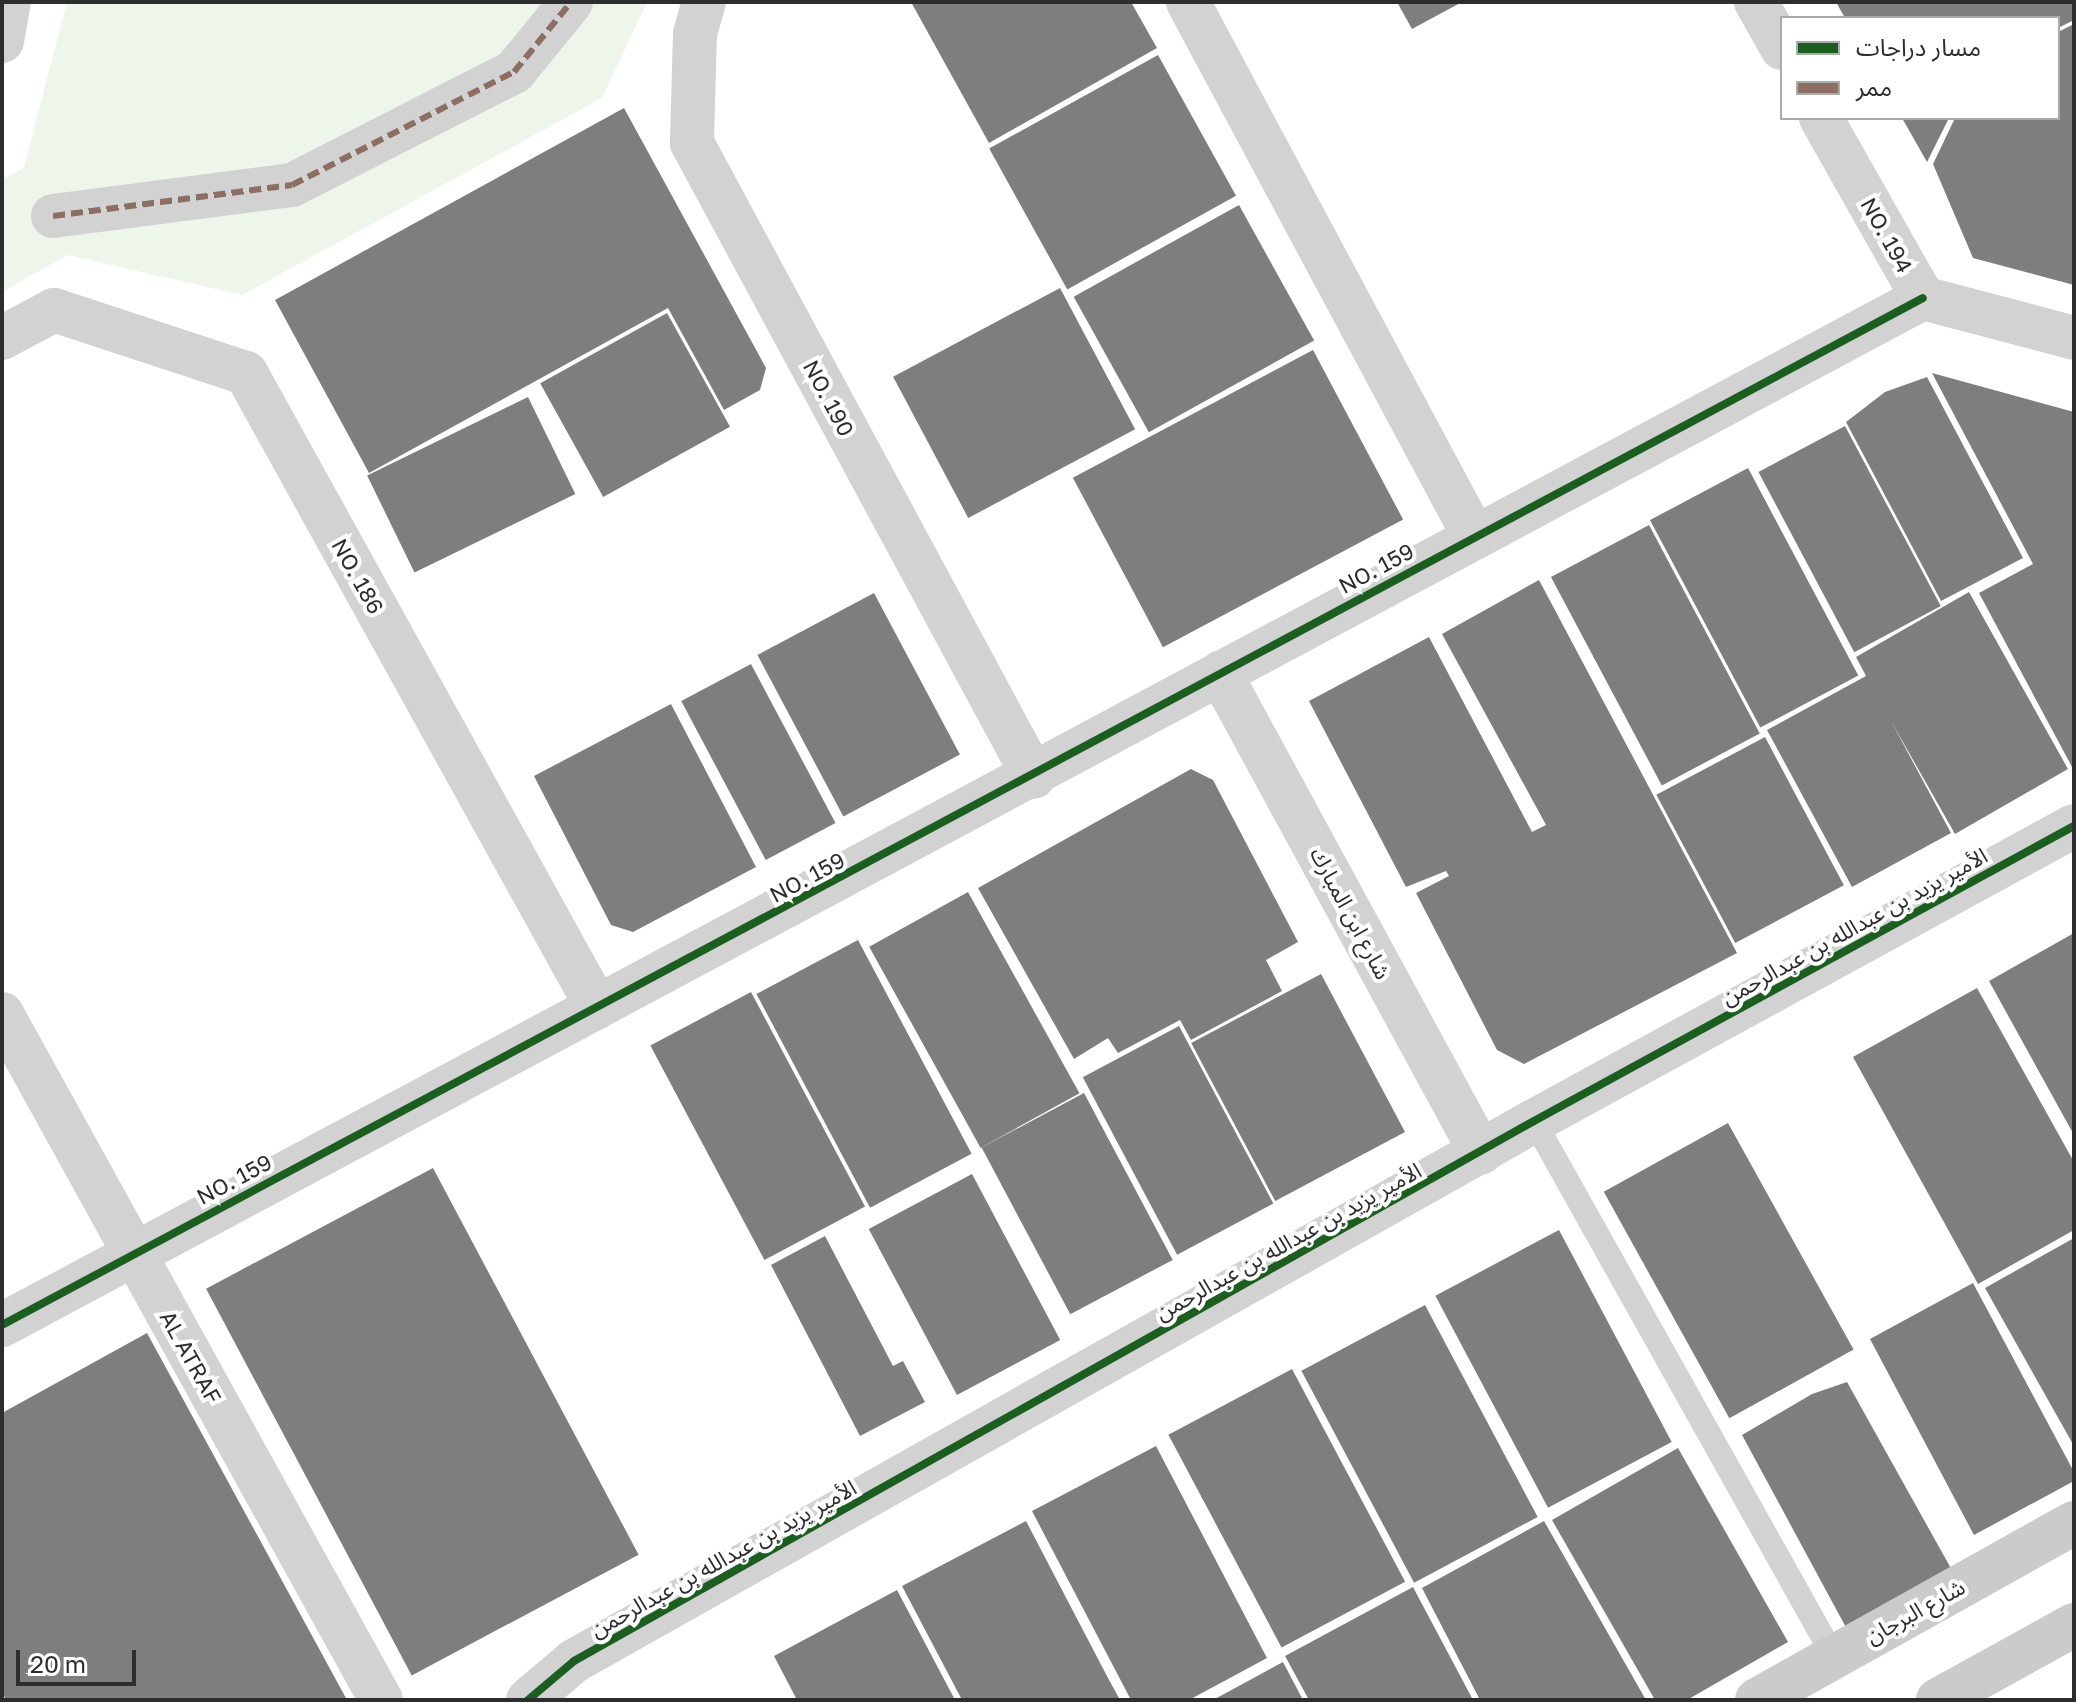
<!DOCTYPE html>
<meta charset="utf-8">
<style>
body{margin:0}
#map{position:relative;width:2076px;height:1702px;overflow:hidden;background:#fff;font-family:"Golos Text","Noto Sans Arabic",sans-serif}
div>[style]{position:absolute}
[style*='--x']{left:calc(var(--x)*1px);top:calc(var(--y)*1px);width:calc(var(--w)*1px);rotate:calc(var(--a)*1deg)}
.green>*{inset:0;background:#eef5ea}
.building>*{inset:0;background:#7e7e7e;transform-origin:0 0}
.lane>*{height:24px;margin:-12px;padding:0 12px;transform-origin:12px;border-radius:12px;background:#d2d2d2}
.street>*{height:44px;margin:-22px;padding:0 22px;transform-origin:22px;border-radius:22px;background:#d2d2d2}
.secondary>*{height:44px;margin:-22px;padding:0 22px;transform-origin:22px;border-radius:22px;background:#cbcbcb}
.quiet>*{height:6px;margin-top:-3px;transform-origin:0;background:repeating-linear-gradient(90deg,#8d6e63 0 12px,transparent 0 18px)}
.cycleway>*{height:8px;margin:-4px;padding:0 4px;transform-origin:4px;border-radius:4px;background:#1b5e20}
span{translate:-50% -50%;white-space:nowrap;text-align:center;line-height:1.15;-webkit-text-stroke:8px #fff;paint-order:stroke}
.street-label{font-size:22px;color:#2d2d2d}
.frame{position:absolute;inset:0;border:4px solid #2d2d2d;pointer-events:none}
.legend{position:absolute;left:1780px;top:16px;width:280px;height:104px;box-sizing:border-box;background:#fff;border:2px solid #ababab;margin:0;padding:10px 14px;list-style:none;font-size:24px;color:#2d2d2d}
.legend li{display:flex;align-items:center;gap:16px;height:40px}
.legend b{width:40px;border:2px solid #ababab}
.scale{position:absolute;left:16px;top:1650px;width:120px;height:36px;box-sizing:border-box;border:4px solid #2d2d2d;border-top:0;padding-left:10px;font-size:24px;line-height:28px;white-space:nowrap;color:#2d2d2d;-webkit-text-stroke:6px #fff;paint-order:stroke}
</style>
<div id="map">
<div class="green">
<div style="clip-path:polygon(67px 2px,647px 2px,602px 98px,242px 295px,68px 255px,2px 292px,2px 180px,24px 168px)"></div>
</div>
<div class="building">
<div style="clip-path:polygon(911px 2px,1131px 2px,1157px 48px,989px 143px)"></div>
<div style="clip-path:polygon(1397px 2px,1462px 2px,1412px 29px)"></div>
<div style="clip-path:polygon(1836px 2px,2074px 2px,2074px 20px,2058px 28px,2058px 18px,1845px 18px)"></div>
<div style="clip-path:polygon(2074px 24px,2074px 285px,1973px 258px,1933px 164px,1955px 118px,2058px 118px,2058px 32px)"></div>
<div style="left:1158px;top:55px;width:161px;height:193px;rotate:61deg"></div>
<div style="clip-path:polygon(624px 108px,766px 368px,760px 390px,724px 410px,668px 308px,369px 473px,275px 300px)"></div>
<div style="clip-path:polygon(1902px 118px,1949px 118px,1927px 162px)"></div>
<div style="left:1239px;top:205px;width:155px;height:189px;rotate:61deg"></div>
<div style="left:1060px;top:288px;width:160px;height:189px;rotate:62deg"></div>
<div style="left:667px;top:313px;width:130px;height:145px;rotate:61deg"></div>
<div style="left:1313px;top:350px;width:192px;height:272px;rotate:62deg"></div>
<div style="clip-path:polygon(1932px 373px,2074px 412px,2072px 767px,1979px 593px,2033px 564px)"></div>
<div style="clip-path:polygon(1927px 377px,2023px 558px,1941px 601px,1846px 422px,1885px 392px)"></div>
<div style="left:528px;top:397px;width:108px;height:179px;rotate:64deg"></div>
<div style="left:1845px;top:426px;width:204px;height:98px;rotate:62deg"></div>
<div style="left:1748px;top:468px;width:235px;height:111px;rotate:62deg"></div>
<div style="left:1649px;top:525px;width:236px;height:111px;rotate:62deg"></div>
<div style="clip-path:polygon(1539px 580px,1737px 953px,1524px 1064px,1497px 1050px,1416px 893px,1449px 876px,1446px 871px,1406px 887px,1309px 701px,1429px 637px,1532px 832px,1546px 825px,1442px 634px)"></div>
<div style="clip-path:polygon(1969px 592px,2068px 769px,1955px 834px,1891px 721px,1951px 833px,1852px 887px,1767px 730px,1866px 676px,1856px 657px)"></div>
<div style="left:874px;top:593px;width:183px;height:132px;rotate:62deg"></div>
<div style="left:751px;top:664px;width:180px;height:79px;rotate:62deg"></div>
<div style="clip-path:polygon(671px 704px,756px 867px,633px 932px,611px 925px,534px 776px)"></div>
<div style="left:1765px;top:737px;width:168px;height:123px;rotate:62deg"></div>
<div style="clip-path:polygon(1191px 769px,1213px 780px,1298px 942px,1266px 960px,1282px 991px,1191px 1040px,1180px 1020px,1118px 1053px,1108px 1038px,1074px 1059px,978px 888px)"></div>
<div style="left:968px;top:892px;width:230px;height:113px;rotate:61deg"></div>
<div style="clip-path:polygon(2074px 933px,2074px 1135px,1989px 981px)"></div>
<div style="left:858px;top:940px;width:242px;height:115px;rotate:62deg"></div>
<div style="left:1321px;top:974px;width:179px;height:147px;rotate:62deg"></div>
<div style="clip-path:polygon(1977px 988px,2074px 1162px,2074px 1230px,1978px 1284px,1853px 1057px)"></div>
<div style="left:751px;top:992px;width:243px;height:114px;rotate:62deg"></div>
<div style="left:1179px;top:1026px;width:201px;height:109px;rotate:62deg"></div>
<div style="left:1084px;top:1093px;width:189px;height:116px;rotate:62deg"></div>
<div style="left:1728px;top:1123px;width:259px;height:142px;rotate:61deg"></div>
<div style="left:433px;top:1168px;width:438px;height:257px;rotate:62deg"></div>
<div style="left:972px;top:1174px;width:188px;height:117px;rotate:62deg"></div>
<div style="left:1559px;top:1230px;width:240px;height:140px;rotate:62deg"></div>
<div style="clip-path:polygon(825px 1236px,893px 1366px,903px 1361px,925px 1402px,860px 1436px,771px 1265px)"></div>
<div style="clip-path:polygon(2074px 1238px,2074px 1446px,1985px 1288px)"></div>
<div style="clip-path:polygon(1973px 1283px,2074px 1472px,2074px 1481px,1974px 1535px,1870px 1339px)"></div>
<div style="left:1425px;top:1305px;width:240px;height:140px;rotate:62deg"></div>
<div style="clip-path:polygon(147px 1333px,347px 1700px,6px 1700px,2px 1692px,2px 1413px)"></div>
<div style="left:1292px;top:1369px;width:241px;height:140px;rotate:62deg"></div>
<div style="clip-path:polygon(1847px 1382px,1953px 1572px,1849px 1633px,1742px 1435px,1812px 1394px)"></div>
<div style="clip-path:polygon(1156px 1446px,1267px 1658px,1189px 1700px,1131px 1700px,1032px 1511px)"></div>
<div style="clip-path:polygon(1678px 1448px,1788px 1642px,1687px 1700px,1655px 1700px,1552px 1520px)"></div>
<div style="clip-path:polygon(1026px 1521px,1108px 1678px,1120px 1700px,962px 1700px,902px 1586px)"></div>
<div style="clip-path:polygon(1544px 1521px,1646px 1700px,1480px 1700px,1422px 1588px)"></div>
<div style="clip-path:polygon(1413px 1587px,1473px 1700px,1309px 1700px,1285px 1656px)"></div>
<div style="clip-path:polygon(897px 1590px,955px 1700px,797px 1700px,774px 1656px)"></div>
<div style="clip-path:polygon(1283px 1662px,1303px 1700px,1213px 1700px)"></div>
</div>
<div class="lane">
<div style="--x:1534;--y:1121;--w:614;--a:60.76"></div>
</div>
<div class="street">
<div style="--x:704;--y:2;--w:32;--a:106"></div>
<div style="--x:695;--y:33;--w:110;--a:91.6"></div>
<div style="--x:692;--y:143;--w:720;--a:61.66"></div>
<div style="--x:1188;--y:2;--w:606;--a:61.83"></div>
<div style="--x:1756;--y:2;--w:53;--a:60.5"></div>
<div style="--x:2;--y:41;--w:40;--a:-80"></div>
<div style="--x:1821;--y:118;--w:207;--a:60.5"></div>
<div style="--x:1923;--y:298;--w:156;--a:14.8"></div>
<div style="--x:53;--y:216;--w:241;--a:-7.4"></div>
<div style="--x:292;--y:185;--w:249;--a:-27"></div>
<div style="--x:514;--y:72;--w:90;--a:-50.8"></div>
<div style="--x:2;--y:338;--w:59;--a:-28.3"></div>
<div style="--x:54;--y:310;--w:202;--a:18.2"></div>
<div style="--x:246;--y:373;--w:725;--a:61.03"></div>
<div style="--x:1220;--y:673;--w:546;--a:61.46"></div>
<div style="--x:2;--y:1014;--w:784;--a:61.08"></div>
<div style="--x:2;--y:1325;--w:2178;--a:-28.13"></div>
<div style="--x:528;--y:1700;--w:60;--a:-40.3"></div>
<div style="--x:574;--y:1661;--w:1101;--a:-29.36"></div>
<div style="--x:1534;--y:1121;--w:615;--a:-28.65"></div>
</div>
<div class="secondary">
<div style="--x:1757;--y:1700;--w:363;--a:-29.2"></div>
<div style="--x:1938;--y:1700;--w:155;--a:-28.9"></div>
</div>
<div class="quiet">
<div style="--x:53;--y:216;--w:241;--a:-7.4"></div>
<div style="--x:292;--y:185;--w:249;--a:-27"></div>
<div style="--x:514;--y:72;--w:90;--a:-50.8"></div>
</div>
<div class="cycleway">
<div style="--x:2;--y:1325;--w:2178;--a:-28.13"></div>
<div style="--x:528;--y:1700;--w:60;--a:-40.3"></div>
<div style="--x:574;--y:1661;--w:1101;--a:-29.36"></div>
<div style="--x:1534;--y:1121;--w:615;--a:-28.65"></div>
</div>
<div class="street-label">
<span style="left:1887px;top:235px;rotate:61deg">NO. 194</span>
<span style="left:829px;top:398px;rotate:62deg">NO. 190</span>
<span style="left:1376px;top:568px;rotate:-28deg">NO. 159</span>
<span style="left:358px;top:576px;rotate:61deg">NO. 186</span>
<span style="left:807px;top:877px;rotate:-28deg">NO. 159</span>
<span style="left:1351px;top:913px;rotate:62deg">شارع ابن المبارك</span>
<span style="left:1854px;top:926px;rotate:-29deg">الأمير يزيد بن عبدالله بن عبدالرحمن</span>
<span style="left:234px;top:1179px;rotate:-28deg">NO. 159</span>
<span style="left:1288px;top:1241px;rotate:-29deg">الأمير يزيد بن عبدالله بن عبدالرحمن</span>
<span style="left:191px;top:1357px;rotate:61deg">AL ATRAF</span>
<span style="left:723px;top:1558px;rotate:-29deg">الأمير يزيد بن عبدالله بن عبدالرحمن</span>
<span style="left:1915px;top:1611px;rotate:-29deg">شارع البرجان</span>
</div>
<div class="frame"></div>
<ul class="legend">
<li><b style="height:10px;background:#1b5e20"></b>مسار دراجات</li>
<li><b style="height:10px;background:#8d6e63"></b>ممر</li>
</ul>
<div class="scale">20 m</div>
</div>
